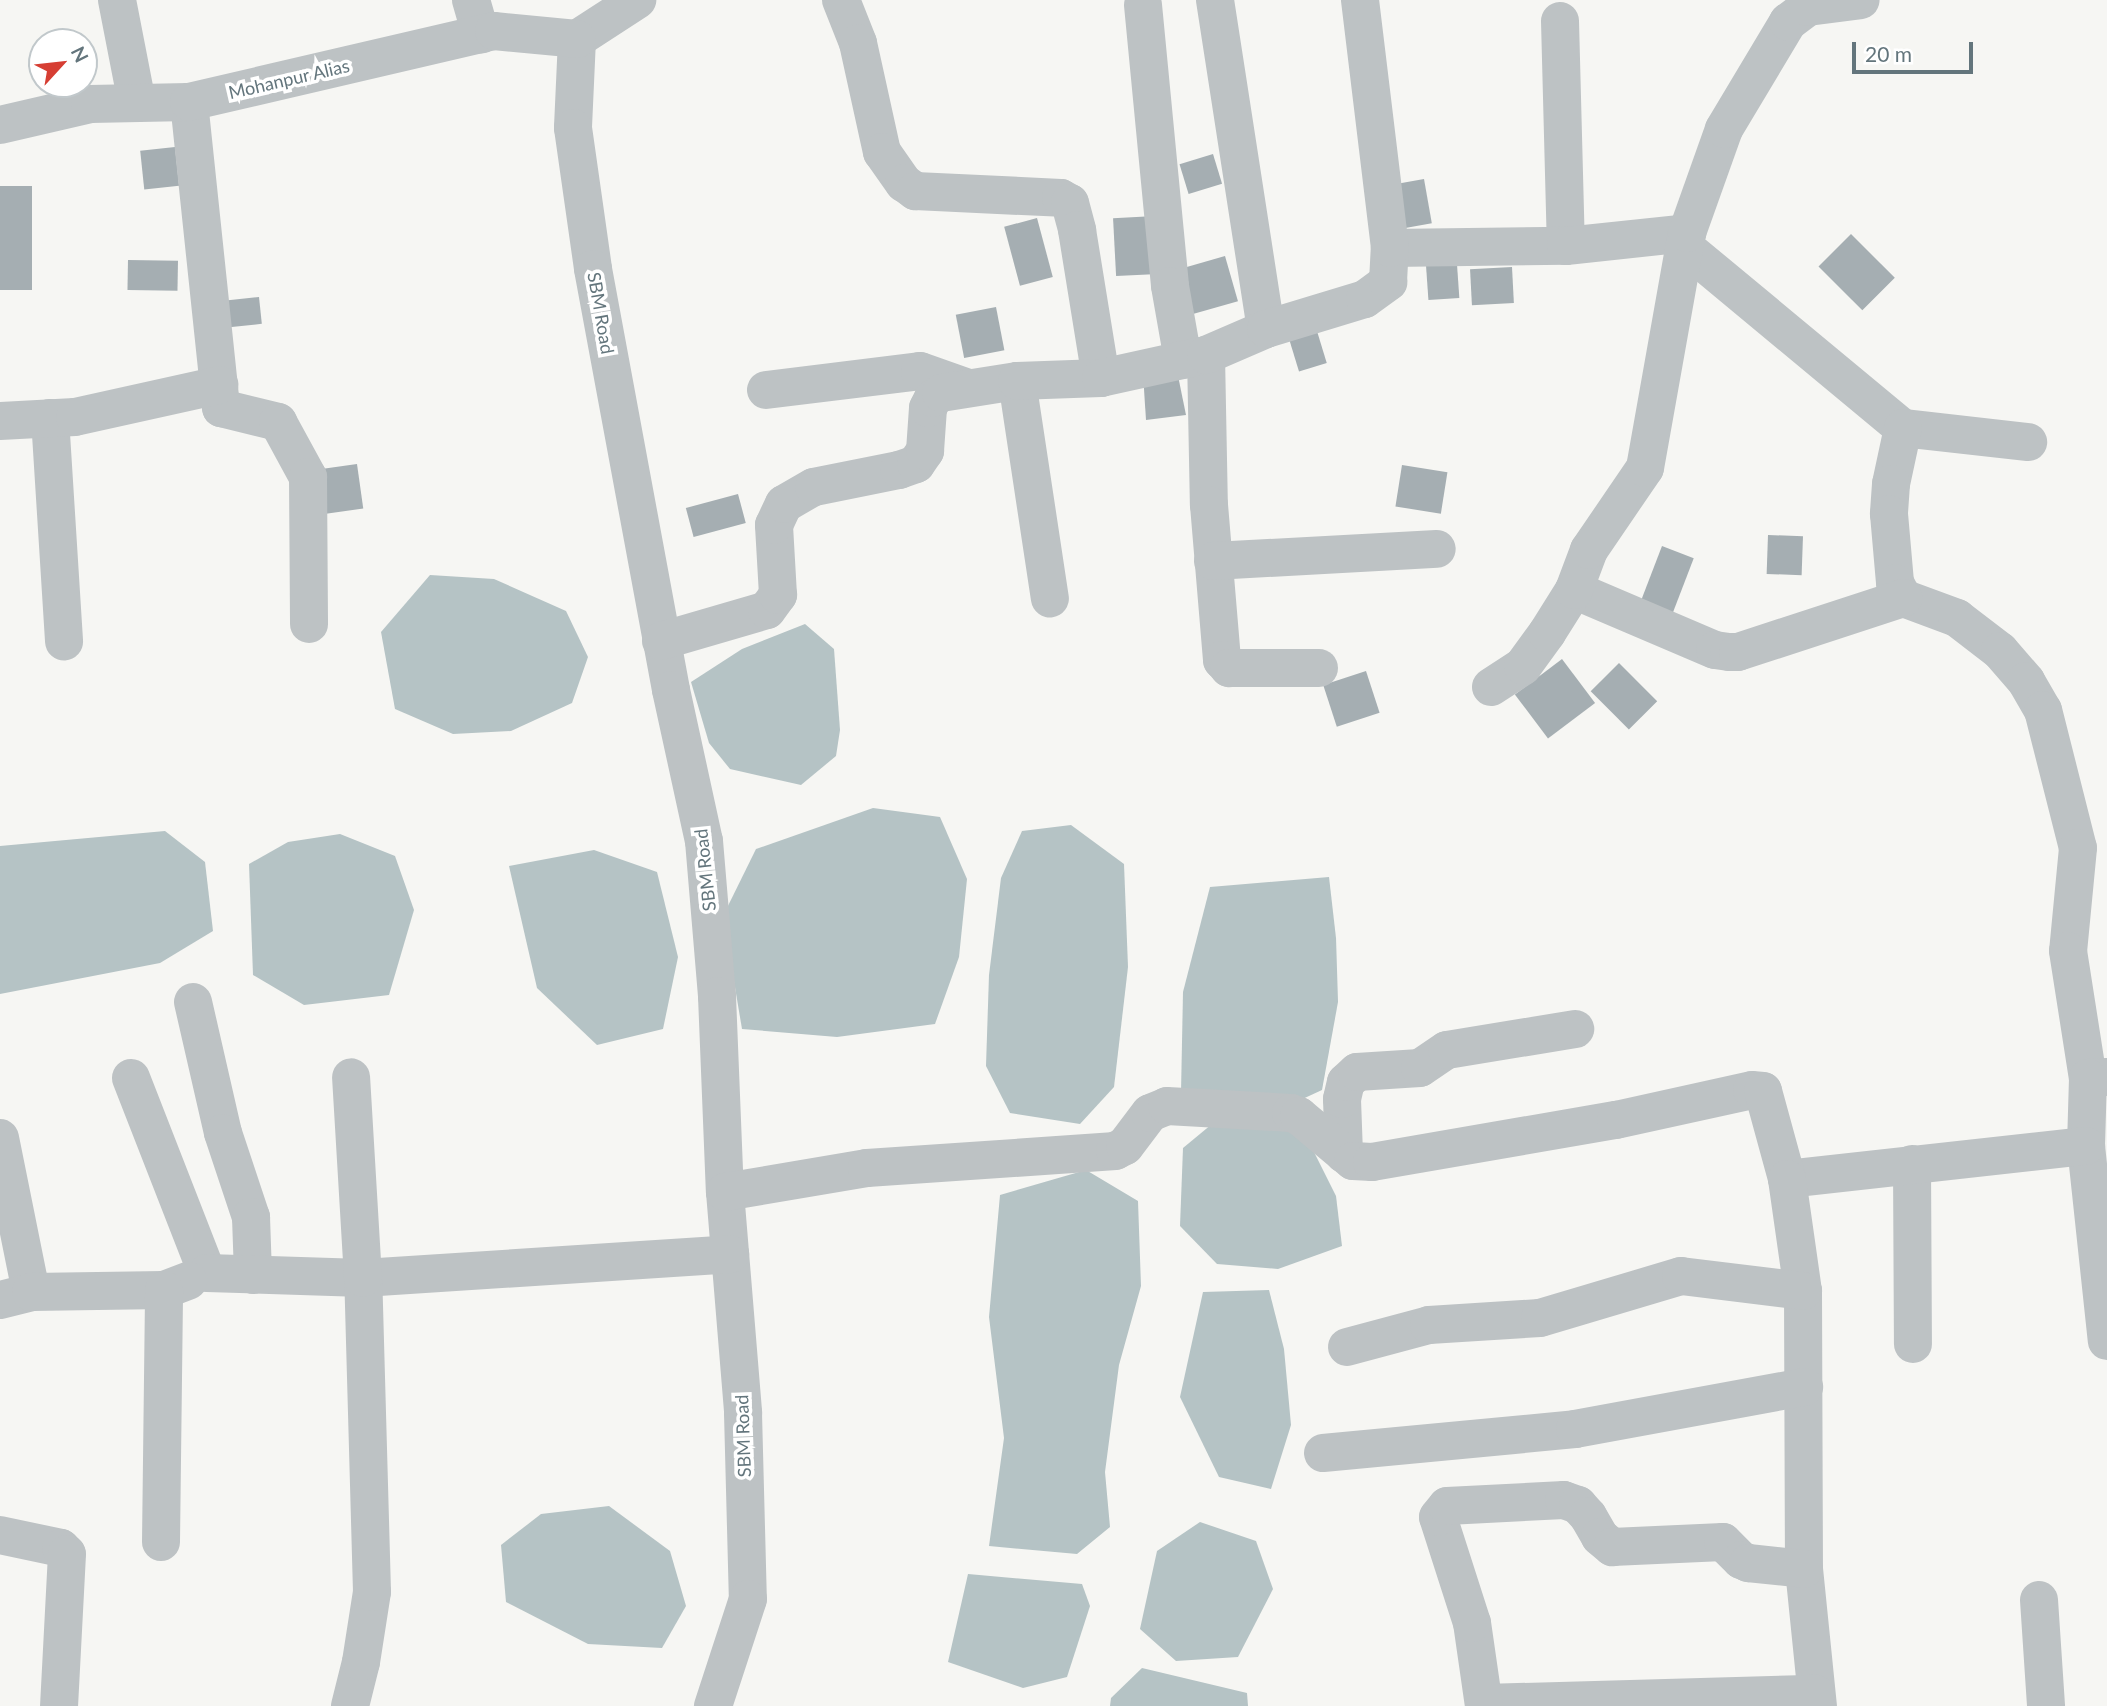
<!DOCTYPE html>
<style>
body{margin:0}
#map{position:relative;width:2107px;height:1706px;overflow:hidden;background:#f6f6f3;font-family:Lato,sans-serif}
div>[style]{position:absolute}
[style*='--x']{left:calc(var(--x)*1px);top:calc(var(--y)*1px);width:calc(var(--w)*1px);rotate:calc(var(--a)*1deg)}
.water>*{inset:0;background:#b5c3c5}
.building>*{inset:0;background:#a5aeb2;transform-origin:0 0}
.minor>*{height:38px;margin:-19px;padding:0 19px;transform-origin:19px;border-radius:19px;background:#bdc2c4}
span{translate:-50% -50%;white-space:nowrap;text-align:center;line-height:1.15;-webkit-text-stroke:7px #fff;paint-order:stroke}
.street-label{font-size:18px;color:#63757c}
.north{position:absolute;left:28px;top:28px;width:70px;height:70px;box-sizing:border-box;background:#fff;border:2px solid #c1c8cb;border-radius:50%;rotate:63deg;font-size:19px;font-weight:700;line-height:28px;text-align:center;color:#63757c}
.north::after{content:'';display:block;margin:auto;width:24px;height:32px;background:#d63e33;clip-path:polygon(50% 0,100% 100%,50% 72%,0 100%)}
.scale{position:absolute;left:1852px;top:42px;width:121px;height:32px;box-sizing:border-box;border:4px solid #63757c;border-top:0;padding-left:9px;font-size:21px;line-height:24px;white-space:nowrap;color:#63757c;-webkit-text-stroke:5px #fff;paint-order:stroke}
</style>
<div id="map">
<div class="water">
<div style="clip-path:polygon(430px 575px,494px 579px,566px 611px,588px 657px,572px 703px,511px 731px,453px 734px,395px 709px,381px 632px)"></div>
<div style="clip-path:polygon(805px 624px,834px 649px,840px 730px,836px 756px,801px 785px,730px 769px,709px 743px,691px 682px,742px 649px)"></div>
<div style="clip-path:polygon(873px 808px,940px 817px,967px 879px,959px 957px,935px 1024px,837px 1037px,742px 1029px,723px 916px,756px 849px)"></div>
<div style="clip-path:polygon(1071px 825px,1124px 864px,1128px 967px,1114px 1087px,1080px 1124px,1010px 1113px,986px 1066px,989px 975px,1001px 878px,1022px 831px)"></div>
<div style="clip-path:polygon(165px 831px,205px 862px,213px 931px,160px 963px,0 994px,0 846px)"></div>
<div style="clip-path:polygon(340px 834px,395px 856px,414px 910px,389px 995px,304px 1005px,253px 975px,249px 864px,288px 842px)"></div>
<div style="clip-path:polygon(594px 850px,657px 872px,678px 957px,663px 1029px,597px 1045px,537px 988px,509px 866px)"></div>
<div style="clip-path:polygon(1329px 877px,1336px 938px,1338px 1002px,1322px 1090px,1268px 1115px,1181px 1093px,1183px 992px,1210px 887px)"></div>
<div style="clip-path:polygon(1212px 1124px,1301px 1126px,1336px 1196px,1342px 1246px,1278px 1269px,1217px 1264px,1180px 1226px,1183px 1148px)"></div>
<div style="clip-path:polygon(1086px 1170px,1138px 1201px,1141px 1286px,1119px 1365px,1105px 1472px,1110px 1527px,1077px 1554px,989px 1546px,1004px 1438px,989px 1317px,1000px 1195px)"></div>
<div style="clip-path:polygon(1269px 1290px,1284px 1349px,1291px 1425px,1271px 1489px,1219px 1477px,1180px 1397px,1203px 1292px)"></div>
<div style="clip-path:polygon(609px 1506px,670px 1551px,686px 1606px,662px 1648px,588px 1644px,506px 1602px,501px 1545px,541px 1514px)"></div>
<div style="clip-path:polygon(1200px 1522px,1256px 1541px,1273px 1589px,1238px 1657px,1176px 1661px,1140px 1629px,1157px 1551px)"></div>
<div style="clip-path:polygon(968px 1574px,1082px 1584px,1090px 1606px,1067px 1677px,1023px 1688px,948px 1662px)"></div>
<div style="clip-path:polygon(1142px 1668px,1247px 1693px,1248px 1706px,1110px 1706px,1111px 1698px)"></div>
</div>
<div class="building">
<div style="left:175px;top:147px;width:39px;height:35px;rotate:84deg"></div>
<div style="left:1213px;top:154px;width:31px;height:35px;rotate:73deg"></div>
<div style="left:1424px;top:179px;width:45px;height:34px;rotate:80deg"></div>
<div style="left:0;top:186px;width:32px;height:104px"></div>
<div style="left:1155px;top:216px;width:58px;height:42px;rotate:87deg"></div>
<div style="left:1037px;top:218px;width:61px;height:34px;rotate:75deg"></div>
<div style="left:1851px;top:234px;width:62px;height:46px;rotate:45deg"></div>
<div style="left:1456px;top:250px;width:48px;height:31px;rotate:86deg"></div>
<div style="left:1225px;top:256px;width:47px;height:56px;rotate:74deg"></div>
<div style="left:128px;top:260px;width:50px;height:30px;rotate:1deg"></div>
<div style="left:1512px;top:267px;width:36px;height:42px;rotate:87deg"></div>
<div style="left:259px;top:297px;width:27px;height:45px;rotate:84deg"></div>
<div style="left:996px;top:307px;width:44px;height:41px;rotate:79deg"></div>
<div style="left:1313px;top:318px;width:47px;height:29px;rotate:73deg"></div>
<div style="clip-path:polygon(1176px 366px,1186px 415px,1146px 420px,1143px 374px)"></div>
<div style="left:357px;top:464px;width:45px;height:43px;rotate:82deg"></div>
<div style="left:1402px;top:465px;width:46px;height:42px;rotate:9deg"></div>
<div style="left:738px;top:494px;width:30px;height:54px;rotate:75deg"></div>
<div style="left:1768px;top:535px;width:35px;height:39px;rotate:2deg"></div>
<div style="left:1662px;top:546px;width:34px;height:64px;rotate:21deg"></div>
<div style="left:1562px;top:659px;width:55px;height:59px;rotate:53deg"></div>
<div style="left:1619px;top:663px;width:54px;height:40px;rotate:45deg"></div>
<div style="left:1366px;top:671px;width:44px;height:45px;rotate:72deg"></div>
</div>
<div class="minor">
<div style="--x:117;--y:0;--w:105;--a:79"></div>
<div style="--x:471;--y:0;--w:36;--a:74"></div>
<div style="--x:841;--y:0;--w:46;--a:68.4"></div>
<div style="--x:858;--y:43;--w:112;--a:77.6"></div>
<div style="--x:882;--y:152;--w:38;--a:55"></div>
<div style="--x:904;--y:183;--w:14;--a:36"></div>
<div style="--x:915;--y:191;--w:146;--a:2.7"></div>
<div style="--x:1061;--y:198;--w:10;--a:29"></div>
<div style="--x:1070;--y:203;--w:28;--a:75"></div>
<div style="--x:1077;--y:230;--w:150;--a:80.8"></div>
<div style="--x:1215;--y:0;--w:333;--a:81.2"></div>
<div style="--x:1143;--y:5;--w:282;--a:84.5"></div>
<div style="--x:1170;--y:286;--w:75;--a:80"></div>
<div style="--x:1560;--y:21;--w:225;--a:88.5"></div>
<div style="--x:577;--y:39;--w:89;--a:92.6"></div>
<div style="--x:573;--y:128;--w:142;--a:81.9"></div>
<div style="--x:593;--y:269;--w:428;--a:79.5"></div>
<div style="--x:671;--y:690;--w:155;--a:77.7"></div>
<div style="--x:704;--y:841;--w:156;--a:85.2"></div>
<div style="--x:717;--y:996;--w:196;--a:87.7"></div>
<div style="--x:725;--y:1192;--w:222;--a:85.3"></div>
<div style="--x:743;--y:1413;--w:186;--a:88.5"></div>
<div style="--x:748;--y:1599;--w:113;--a:108.1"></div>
<div style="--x:577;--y:39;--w:72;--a:-33"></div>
<div style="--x:189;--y:102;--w:308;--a:84"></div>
<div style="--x:221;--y:408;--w:59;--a:13.8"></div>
<div style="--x:278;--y:422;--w:63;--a:61.4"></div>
<div style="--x:308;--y:477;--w:147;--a:89.6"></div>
<div style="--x:0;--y:125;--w:92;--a:-13.1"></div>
<div style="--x:90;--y:104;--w:99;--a:-1.2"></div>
<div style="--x:189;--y:102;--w:313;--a:-13.1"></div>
<div style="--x:494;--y:31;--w:83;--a:5.5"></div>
<div style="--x:1390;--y:248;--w:176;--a:-0.7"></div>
<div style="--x:1566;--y:246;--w:122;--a:-6.1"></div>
<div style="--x:1686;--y:248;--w:282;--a:39.7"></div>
<div style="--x:1903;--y:428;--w:126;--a:6.4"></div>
<div style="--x:1206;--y:355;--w:150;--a:88.9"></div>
<div style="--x:1209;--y:505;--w:156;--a:85.2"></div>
<div style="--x:1222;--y:660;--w:11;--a:49"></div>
<div style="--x:1229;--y:668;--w:90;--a:0"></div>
<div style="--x:1017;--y:381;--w:220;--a:81.4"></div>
<div style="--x:766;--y:390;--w:155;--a:-7"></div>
<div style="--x:920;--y:371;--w:51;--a:19.5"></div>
<div style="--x:50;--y:418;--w:224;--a:86.4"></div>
<div style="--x:0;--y:421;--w:75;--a:-3.1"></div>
<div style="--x:75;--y:417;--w:148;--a:-12.5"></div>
<div style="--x:1903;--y:428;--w:57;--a:102.1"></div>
<div style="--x:1891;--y:484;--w:30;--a:94"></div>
<div style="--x:1889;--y:514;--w:69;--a:85"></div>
<div style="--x:1895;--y:583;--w:17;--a:62"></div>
<div style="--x:1903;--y:598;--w:58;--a:20.3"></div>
<div style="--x:1957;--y:618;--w:54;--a:37.5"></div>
<div style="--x:2000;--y:651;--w:40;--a:49"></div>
<div style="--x:2026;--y:681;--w:34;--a:60"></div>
<div style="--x:2043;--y:710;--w:142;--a:75.8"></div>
<div style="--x:2078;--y:848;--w:103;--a:95.5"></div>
<div style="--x:2068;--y:951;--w:129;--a:81.1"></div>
<div style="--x:1213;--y:561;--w:224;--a:-3.1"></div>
<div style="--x:1574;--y:590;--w:153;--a:23.1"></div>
<div style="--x:1715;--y:650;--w:14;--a:8"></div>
<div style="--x:1729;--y:652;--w:9;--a:0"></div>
<div style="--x:1738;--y:652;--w:174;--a:-18.1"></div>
<div style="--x:661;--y:641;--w:110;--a:-16.3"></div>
<div style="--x:767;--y:610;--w:19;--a:-54"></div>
<div style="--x:778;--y:595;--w:70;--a:-93.3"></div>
<div style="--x:774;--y:525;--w:23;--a:-65"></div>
<div style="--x:784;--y:504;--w:34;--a:-30"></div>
<div style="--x:814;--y:487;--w:87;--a:-11.3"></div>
<div style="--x:899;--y:470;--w:18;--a:-19"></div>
<div style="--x:916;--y:464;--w:16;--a:-55"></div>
<div style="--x:925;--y:451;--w:43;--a:-86"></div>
<div style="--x:928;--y:408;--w:11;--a:-63"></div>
<div style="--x:933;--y:398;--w:9;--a:-32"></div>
<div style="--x:941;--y:393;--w:77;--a:-9"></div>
<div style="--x:1017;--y:381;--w:84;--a:-2"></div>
<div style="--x:1101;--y:378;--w:107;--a:-12.4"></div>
<div style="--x:1206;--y:355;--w:65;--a:-23.4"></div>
<div style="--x:1266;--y:329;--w:103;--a:-16.9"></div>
<div style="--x:1365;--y:299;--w:29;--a:-36"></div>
<div style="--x:1388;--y:282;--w:34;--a:-87"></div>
<div style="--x:1390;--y:248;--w:250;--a:-96.9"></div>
<div style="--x:1491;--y:687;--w:38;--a:-33"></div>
<div style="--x:1523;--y:666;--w:41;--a:-54"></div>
<div style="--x:1547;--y:633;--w:51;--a:-57.9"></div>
<div style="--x:1574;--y:590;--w:43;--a:-69.4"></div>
<div style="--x:1589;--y:550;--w:99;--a:-55.7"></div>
<div style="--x:1645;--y:468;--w:239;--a:-79.9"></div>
<div style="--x:1687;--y:233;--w:110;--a:-70.4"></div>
<div style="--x:1724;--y:129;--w:125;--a:-59.1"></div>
<div style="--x:1788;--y:22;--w:25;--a:-37"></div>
<div style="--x:1808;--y:7;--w:53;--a:-7.5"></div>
<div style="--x:193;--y:1002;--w:134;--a:77.1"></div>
<div style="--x:223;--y:1133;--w:89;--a:71.6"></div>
<div style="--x:251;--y:1217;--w:58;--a:88"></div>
<div style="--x:2107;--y:1077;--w:19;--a:177"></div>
<div style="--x:2088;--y:1078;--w:68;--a:91.7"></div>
<div style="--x:2086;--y:1146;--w:196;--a:83.9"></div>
<div style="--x:131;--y:1078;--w:209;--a:68.7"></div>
<div style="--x:207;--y:1273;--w:156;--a:1.8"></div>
<div style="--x:363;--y:1278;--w:368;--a:-3.7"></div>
<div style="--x:0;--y:1138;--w:157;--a:78.6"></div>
<div style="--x:1344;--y:1154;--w:55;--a:-92.1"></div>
<div style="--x:1342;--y:1099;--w:17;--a:-77"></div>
<div style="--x:1346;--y:1082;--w:15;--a:-42"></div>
<div style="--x:1357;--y:1072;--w:63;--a:-3.6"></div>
<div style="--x:1420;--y:1068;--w:32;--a:-34"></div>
<div style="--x:1447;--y:1050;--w:130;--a:-9.3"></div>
<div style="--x:1912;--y:1164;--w:180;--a:89.7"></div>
<div style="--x:1787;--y:1179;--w:301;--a:-6.3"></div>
<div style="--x:725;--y:1192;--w:144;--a:-9.6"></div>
<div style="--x:867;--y:1168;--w:249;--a:-3.9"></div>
<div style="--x:1115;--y:1151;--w:11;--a:-27"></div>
<div style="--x:1125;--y:1146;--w:41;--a:-52.9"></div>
<div style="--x:1150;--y:1113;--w:18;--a:-22"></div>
<div style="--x:1167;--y:1106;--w:124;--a:3.2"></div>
<div style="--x:1291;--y:1113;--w:9;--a:21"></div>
<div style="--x:1299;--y:1116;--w:70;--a:39.8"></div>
<div style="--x:1353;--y:1161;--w:19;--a:3"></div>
<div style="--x:1372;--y:1162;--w:248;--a:-9.8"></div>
<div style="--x:1616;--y:1120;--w:139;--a:-12.4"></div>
<div style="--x:1752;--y:1090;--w:11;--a:5"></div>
<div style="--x:1763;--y:1091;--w:91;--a:74.7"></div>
<div style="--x:1787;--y:1179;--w:113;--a:81.9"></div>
<div style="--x:1803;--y:1291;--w:278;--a:89.8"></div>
<div style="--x:1804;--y:1569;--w:138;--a:84.2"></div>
<div style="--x:0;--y:1300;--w:32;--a:-14"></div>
<div style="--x:31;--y:1292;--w:133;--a:-0.9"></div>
<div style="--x:164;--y:1290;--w:26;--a:-21"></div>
<div style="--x:1347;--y:1347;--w:85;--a:-15"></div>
<div style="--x:1429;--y:1325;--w:111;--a:-3.6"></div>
<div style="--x:1540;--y:1318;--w:147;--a:-16.6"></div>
<div style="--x:1681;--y:1276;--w:123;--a:7"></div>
<div style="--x:1323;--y:1453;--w:253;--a:-5.4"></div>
<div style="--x:1575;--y:1429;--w:233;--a:-10.4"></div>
<div style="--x:0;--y:1535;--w:62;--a:12"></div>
<div style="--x:61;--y:1548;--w:8;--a:45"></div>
<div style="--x:67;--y:1554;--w:152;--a:93"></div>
<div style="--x:161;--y:1542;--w:252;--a:-89.3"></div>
<div style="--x:2039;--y:1600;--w:106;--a:86.2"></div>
<div style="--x:1484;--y:1703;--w:332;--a:-1.6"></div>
<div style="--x:350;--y:1706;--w:45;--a:-76"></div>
<div style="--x:361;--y:1662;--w:71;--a:-81.1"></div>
<div style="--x:372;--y:1592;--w:314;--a:-91.6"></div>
<div style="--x:363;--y:1278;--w:201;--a:-93.4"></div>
<div style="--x:1484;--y:1706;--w:84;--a:-98.2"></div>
<div style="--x:1472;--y:1623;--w:111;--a:-107.8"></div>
<div style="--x:1438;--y:1517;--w:14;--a:-51"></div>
<div style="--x:1447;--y:1506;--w:117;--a:-2.9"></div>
<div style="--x:1564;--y:1500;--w:15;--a:20"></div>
<div style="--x:1578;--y:1505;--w:15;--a:48"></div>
<div style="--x:1588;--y:1516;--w:24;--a:60"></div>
<div style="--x:1600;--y:1537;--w:16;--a:40"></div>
<div style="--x:1612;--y:1547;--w:111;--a:-2.6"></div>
<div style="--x:1723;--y:1542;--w:25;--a:45"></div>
<div style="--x:1741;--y:1560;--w:8;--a:23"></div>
<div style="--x:1748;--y:1563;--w:56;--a:6.1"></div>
</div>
<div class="street-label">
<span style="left:289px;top:79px;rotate:-13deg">Mohanpur Alias</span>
<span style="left:601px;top:313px;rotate:80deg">SBM Road</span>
<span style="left:705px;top:870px;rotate:-96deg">SBM Road</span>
<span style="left:743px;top:1436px;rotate:-92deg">SBM Road</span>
</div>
<div class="north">N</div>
<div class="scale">20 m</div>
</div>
